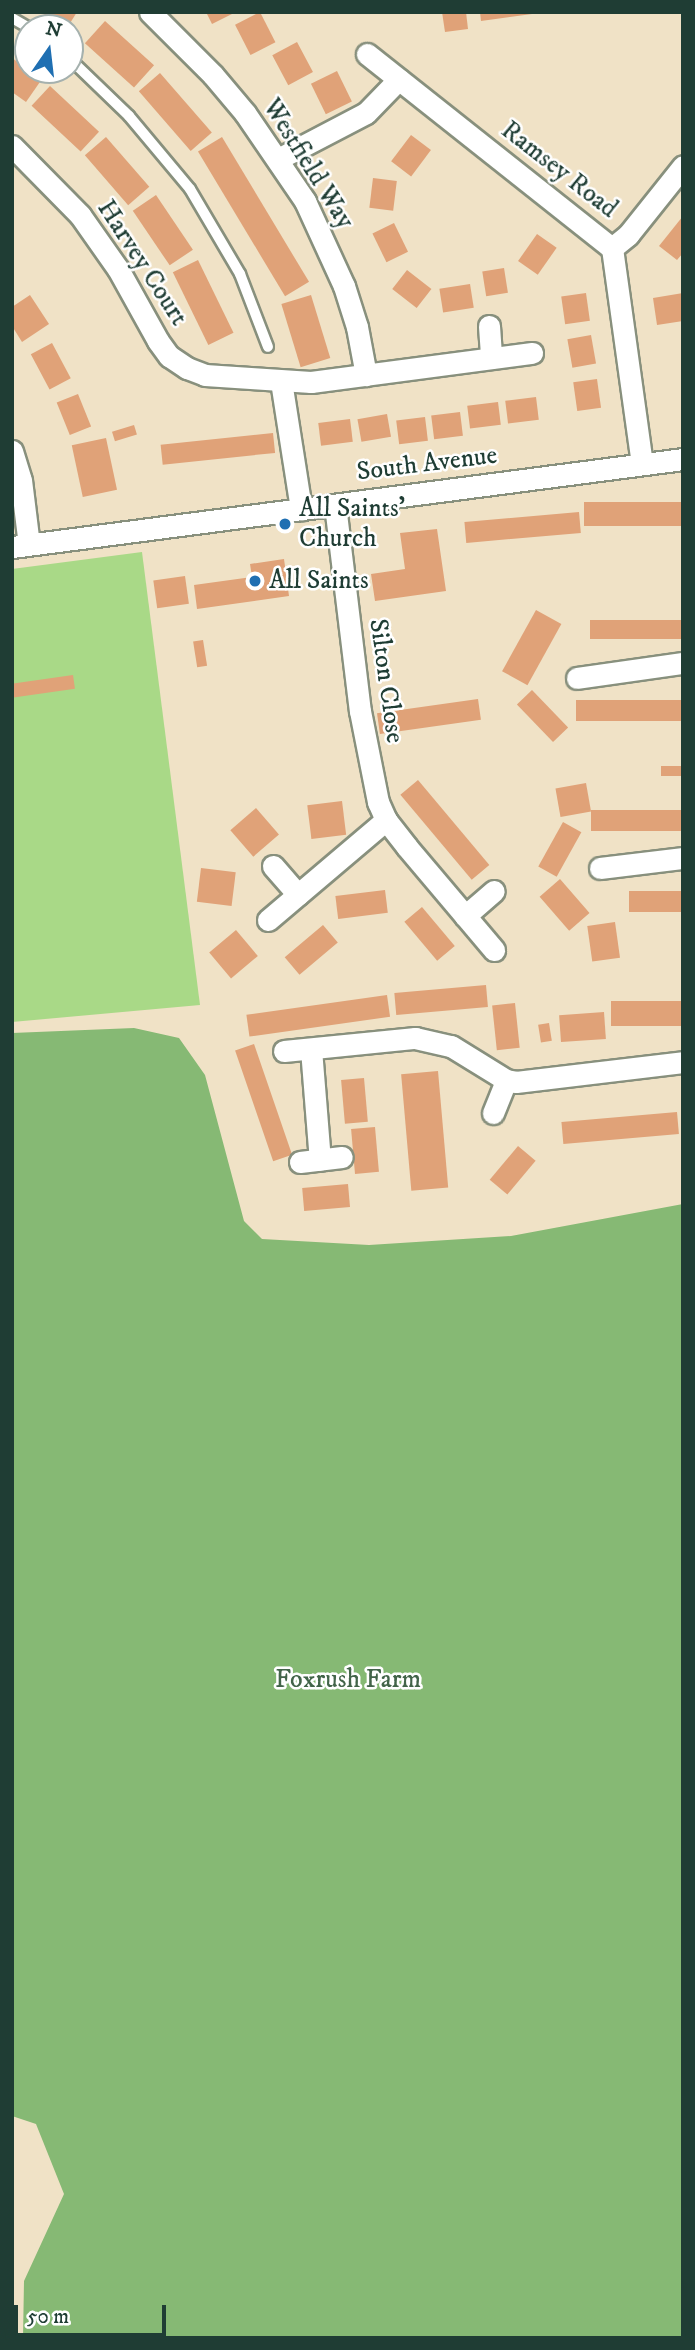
<!DOCTYPE html>
<style>
body{margin:0}
#map{position:relative;width:695px;height:2350px;overflow:hidden;background:#f0e2c6;font-family:"IM FELL DW Pica",serif}
div>[style]{position:absolute}
[style*='--x']{left:calc(var(--x)*1px);top:calc(var(--y)*1px);width:calc(var(--w)*1px);rotate:calc(var(--a)*1deg)}
.green>*{inset:0;background:#a9d987}
.forest>*{inset:0;background:#86b974}
.building>*{inset:0;background:#e0a278;transform-origin:0 0}
.roads{filter:drop-shadow(2px 0 #88907d) drop-shadow(-2px 0 #88907d) drop-shadow(0 2px #88907d) drop-shadow(0 -2px #88907d)}
.service>*{height:10px;margin:-5px;padding:0 5px;transform-origin:5px;border-radius:5px;background:#fff}
.minor>*{height:21px;margin:-10.5px;padding:0 10.5px;transform-origin:10.5px;border-radius:10.5px;background:#fff}
.dots>*{width:19px;height:19px;translate:-50% -50%;box-sizing:border-box;border:4px solid #fff;border-radius:50%}
span{translate:-50% -50%;white-space:nowrap;text-align:center;line-height:1.15;-webkit-text-stroke:5px #fff;paint-order:stroke}
.street-label{font-size:26px;color:#1f3d34}
.poi-label{font-size:26px;color:#1f3d34}
.left{translate:0 -50%;text-align:left}
.park-label{font-size:26px;color:#426449}
.frame{position:absolute;inset:0;border:14px solid #1f3d34;pointer-events:none}
.north{position:absolute;left:14px;top:14px;width:70px;height:70px;box-sizing:border-box;background:#fff;border:2px solid #a5b1ae;border-radius:50%;rotate:14deg;font-size:19px;font-weight:700;line-height:28px;text-align:center;color:#1f3d34}
.north::after{content:'';display:block;margin:auto;width:24px;height:32px;background:#1f6fb2;clip-path:polygon(50% 0,100% 100%,50% 72%,0 100%)}
.scale{position:absolute;left:14px;top:2305px;width:152px;height:32px;box-sizing:border-box;border:4px solid #1f3d34;border-top:0;padding-left:9px;font-size:21px;line-height:24px;white-space:nowrap;color:#1f3d34;-webkit-text-stroke:5px #fff;paint-order:stroke}
</style>
<div id="map">
<div class="green">
<div style="clip-path:polygon(142px 552px,200px 1005px,12px 1022px,12px 569px)"></div>
</div>
<div class="forest">
<div style="clip-path:polygon(134px 1028px,179px 1038px,205px 1075px,244px 1221px,262px 1239px,369px 1245px,511px 1236px,683px 1204px,683px 2338px,23px 2338px,24px 2281px,64px 2194px,36px 2124px,12px 2116px,12px 1033px)"></div>
</div>
<div class="building">
<div style="clip-path:polygon(40px 12px,77px 12px,67px 28px)"></div>
<div style="clip-path:polygon(206px 12px,236px 12px,212px 24px)"></div>
<div style="left:260px;top:12px;width:34px;height:28px;rotate:63deg"></div>
<div style="clip-path:polygon(442px 12px,466px 12px,468px 29px,445px 32px)"></div>
<div style="clip-path:polygon(480px 12px,532px 12px,532px 14px,481px 21px)"></div>
<div style="left:105px;top:21px;width:66px;height:30px;rotate:42deg"></div>
<div style="left:297px;top:42px;width:34px;height:28px;rotate:62deg"></div>
<div style="clip-path:polygon(12px 58px,42px 79px,26px 102px,12px 92px)"></div>
<div style="left:337px;top:71px;width:34px;height:29px;rotate:64deg"></div>
<div style="left:160px;top:73px;width:79px;height:28px;rotate:49deg"></div>
<div style="left:50px;top:86px;width:67px;height:27px;rotate:43deg"></div>
<div style="left:411px;top:135px;width:25px;height:33px;rotate:37deg"></div>
<div style="left:106px;top:137px;width:66px;height:28px;rotate:49deg"></div>
<div style="left:222px;top:137px;width:169px;height:28px;rotate:59deg"></div>
<div style="left:373px;top:178px;width:24px;height:30px;rotate:7deg"></div>
<div style="left:156px;top:195px;width:66px;height:28px;rotate:56deg"></div>
<div style="clip-path:polygon(683px 216px,683px 253px,677px 260px,659px 246px)"></div>
<div style="left:394px;top:223px;width:32px;height:24px;rotate:64deg"></div>
<div style="left:537px;top:234px;width:24px;height:33px;rotate:35deg"></div>
<div style="left:198px;top:260px;width:81px;height:28px;rotate:64deg"></div>
<div style="left:504px;top:268px;width:25px;height:22px;rotate:81deg"></div>
<div style="left:407px;top:270px;width:31px;height:24px;rotate:38deg"></div>
<div style="left:470px;top:284px;width:24px;height:31px;rotate:81deg"></div>
<div style="left:586px;top:293px;width:28px;height:25px;rotate:82deg"></div>
<div style="clip-path:polygon(683px 293px,683px 321px,657px 325px,653px 298px)"></div>
<div style="clip-path:polygon(30px 295px,49px 324px,22px 342px,12px 326px,12px 307px)"></div>
<div style="left:311px;top:295px;width:66px;height:31px;rotate:73deg"></div>
<div style="left:591px;top:335px;width:29px;height:24px;rotate:80deg"></div>
<div style="left:52px;top:343px;width:40px;height:24px;rotate:62deg"></div>
<div style="left:597px;top:379px;width:29px;height:24px;rotate:82deg"></div>
<div style="left:78px;top:394px;width:35px;height:23px;rotate:68deg"></div>
<div style="left:536px;top:397px;width:23px;height:31px;rotate:83deg"></div>
<div style="left:498px;top:402px;width:23px;height:31px;rotate:83deg"></div>
<div style="left:460px;top:412px;width:24px;height:29px;rotate:83deg"></div>
<div style="left:387px;top:414px;width:23px;height:30px;rotate:80deg"></div>
<div style="left:425px;top:417px;width:24px;height:29px;rotate:83deg"></div>
<div style="left:350px;top:419px;width:23px;height:32px;rotate:83deg"></div>
<div style="left:134px;top:425px;width:10px;height:23px;rotate:73deg"></div>
<div style="left:273px;top:433px;width:20px;height:113px;rotate:84deg"></div>
<div style="left:106px;top:438px;width:53px;height:35px;rotate:78deg"></div>
<div style="left:683px;top:502px;width:24px;height:99px;rotate:90deg"></div>
<div style="left:579px;top:512px;width:21px;height:115px;rotate:85deg"></div>
<div style="clip-path:polygon(437px 529px,446px 591px,375px 601px,371px 574px,405px 569px,400px 533px)"></div>
<div style="clip-path:polygon(284px 559px,289px 596px,197px 609px,194px 585px,252px 577px,250px 564px)"></div>
<div style="left:185px;top:576px;width:28px;height:32px;rotate:82deg"></div>
<div style="left:536px;top:610px;width:29px;height:70px;rotate:29deg"></div>
<div style="left:683px;top:620px;width:19px;height:93px;rotate:90deg"></div>
<div style="left:203px;top:640px;width:26px;height:10px;rotate:81deg"></div>
<div style="left:73px;top:675px;width:14px;height:62px;rotate:82deg"></div>
<div style="left:532px;top:690px;width:52px;height:21px;rotate:46deg"></div>
<div style="left:478px;top:699px;width:21px;height:102px;rotate:82deg"></div>
<div style="left:683px;top:700px;width:21px;height:107px;rotate:90deg"></div>
<div style="left:683px;top:766px;width:10px;height:22px;rotate:90deg"></div>
<div style="left:418px;top:780px;width:111px;height:23px;rotate:50deg"></div>
<div style="left:586px;top:783px;width:29px;height:31px;rotate:80deg"></div>
<div style="left:342px;top:801px;width:34px;height:35px;rotate:83deg"></div>
<div style="left:256px;top:808px;width:35px;height:34px;rotate:49deg"></div>
<div style="left:683px;top:810px;width:21px;height:92px;rotate:90deg"></div>
<div style="left:563px;top:822px;width:21px;height:51px;rotate:29deg"></div>
<div style="left:201px;top:868px;width:35px;height:34px;rotate:7deg"></div>
<div style="left:560px;top:879px;width:45px;height:27px;rotate:49deg"></div>
<div style="left:385px;top:890px;width:23px;height:50px;rotate:83deg"></div>
<div style="left:683px;top:891px;width:21px;height:54px;rotate:90deg"></div>
<div style="left:422px;top:907px;width:51px;height:23px;rotate:50deg"></div>
<div style="left:615px;top:922px;width:36px;height:28px;rotate:82deg"></div>
<div style="left:323px;top:925px;width:23px;height:50px;rotate:50deg"></div>
<div style="left:236px;top:930px;width:34px;height:35px;rotate:50deg"></div>
<div style="left:486px;top:985px;width:22px;height:92px;rotate:85deg"></div>
<div style="left:387px;top:995px;width:22px;height:142px;rotate:82deg"></div>
<div style="left:683px;top:1001px;width:25px;height:72px;rotate:90deg"></div>
<div style="left:515px;top:1003px;width:45px;height:23px;rotate:84deg"></div>
<div style="left:604px;top:1012px;width:27px;height:45px;rotate:86deg"></div>
<div style="left:549px;top:1023px;width:18px;height:11px;rotate:81deg"></div>
<div style="left:254px;top:1044px;width:117px;height:20px;rotate:71deg"></div>
<div style="left:438px;top:1071px;width:117px;height:37px;rotate:85deg"></div>
<div style="left:364px;top:1078px;width:44px;height:23px;rotate:85deg"></div>
<div style="left:677px;top:1112px;width:22px;height:116px;rotate:85deg"></div>
<div style="left:375px;top:1127px;width:45px;height:24px;rotate:85deg"></div>
<div style="left:518px;top:1146px;width:23px;height:44px;rotate:40deg"></div>
<div style="left:348px;top:1184px;width:23px;height:46px;rotate:85deg"></div>
</div>
<div class="roads">
<div class="service">
<div style="--x:12;--y:18;--w:20;--a:30"></div>
<div style="--x:70;--y:59;--w:82;--a:44"></div>
<div style="--x:129;--y:116;--w:95;--a:50.1"></div>
<div style="--x:190;--y:189;--w:99;--a:59.5"></div>
<div style="--x:240;--y:274;--w:78;--a:69"></div>
</div>
<div class="minor">
<div style="--x:150;--y:12;--w:89;--a:45"></div>
<div style="--x:213;--y:75;--w:50;--a:49.9"></div>
<div style="--x:245;--y:113;--w:107;--a:55.7"></div>
<div style="--x:305;--y:201;--w:94;--a:65.4"></div>
<div style="--x:344;--y:286;--w:43;--a:72.4"></div>
<div style="--x:357;--y:327;--w:49;--a:79.4"></div>
<div style="--x:367;--y:54;--w:313;--a:38.4"></div>
<div style="--x:612;--y:248;--w:218;--a:82.1"></div>
<div style="--x:12;--y:146;--w:97;--a:45.4"></div>
<div style="--x:80;--y:215;--w:66;--a:54.9"></div>
<div style="--x:118;--y:269;--w:82;--a:60.9"></div>
<div style="--x:158;--y:341;--w:19;--a:54"></div>
<div style="--x:169;--y:356;--w:22;--a:34"></div>
<div style="--x:187;--y:368;--w:19;--a:21"></div>
<div style="--x:205;--y:375;--w:106;--a:3.8"></div>
<div style="--x:311;--y:382;--w:223;--a:-7.5"></div>
<div style="--x:278;--y:159;--w:99;--a:-27.6"></div>
<div style="--x:366;--y:113;--w:47;--a:-45.9"></div>
<div style="--x:612;--y:248;--w:21;--a:-39"></div>
<div style="--x:628;--y:235;--w:88;--a:-51.4"></div>
<div style="--x:489;--y:326;--w:32;--a:86"></div>
<div style="--x:281;--y:381;--w:130;--a:81.1"></div>
<div style="--x:12;--y:451;--w:30;--a:73"></div>
<div style="--x:21;--y:480;--w:65;--a:83"></div>
<div style="--x:335;--y:505;--w:208;--a:83.1"></div>
<div style="--x:360;--y:711;--w:93;--a:78.8"></div>
<div style="--x:378;--y:802;--w:20;--a:66"></div>
<div style="--x:386;--y:820;--w:34;--a:52"></div>
<div style="--x:407;--y:847;--w:135;--a:49.8"></div>
<div style="--x:12;--y:547;--w:677;--a:-7.47"></div>
<div style="--x:577;--y:678;--w:107;--a:-8.1"></div>
<div style="--x:273;--y:866;--w:38;--a:49"></div>
<div style="--x:600;--y:868;--w:84;--a:-6.9"></div>
<div style="--x:465;--y:916;--w:38;--a:-41"></div>
<div style="--x:268;--y:920;--w:155;--a:-40.3"></div>
<div style="--x:311;--y:1049;--w:111;--a:85.4"></div>
<div style="--x:284;--y:1051;--w:132;--a:-5.7"></div>
<div style="--x:415;--y:1038;--w:37;--a:13"></div>
<div style="--x:451;--y:1046;--w:65;--a:31.7"></div>
<div style="--x:506;--y:1080;--w:10;--a:11"></div>
<div style="--x:516;--y:1082;--w:168;--a:-6.8"></div>
<div style="--x:493;--y:1113;--w:35;--a:-68"></div>
<div style="--x:300;--y:1162;--w:42;--a:-6.8"></div>
</div>
</div>
<div class="dots">
<div style="left:285px;top:524px;background:#1f6fb2"></div>
<div style="left:255px;top:581px;background:#1f6fb2"></div>
</div>
<div class="street-label">
<span style="left:308px;top:164px;rotate:58deg">Westfield Way</span>
<span style="left:559px;top:170px;rotate:38deg">Ramsey Road</span>
<span style="left:142px;top:263px;rotate:57deg">Harvey Court</span>
<span style="left:427px;top:464px;rotate:-7deg">South Avenue</span>
<span style="left:386px;top:681px;rotate:82deg">Silton Close</span>
</div>
<div class="poi-label">
<span class="left" style="left:299px;top:524px">All Saints'<br>Church</span>
<span class="left" style="left:269px;top:581px">All Saints</span>
</div>
<div class="park-label">
<span style="left:348px;top:1680px">Foxrush Farm</span>
</div>
<div class="frame"></div>
<div class="north">N</div>
<div class="scale">50 m</div>
</div>
